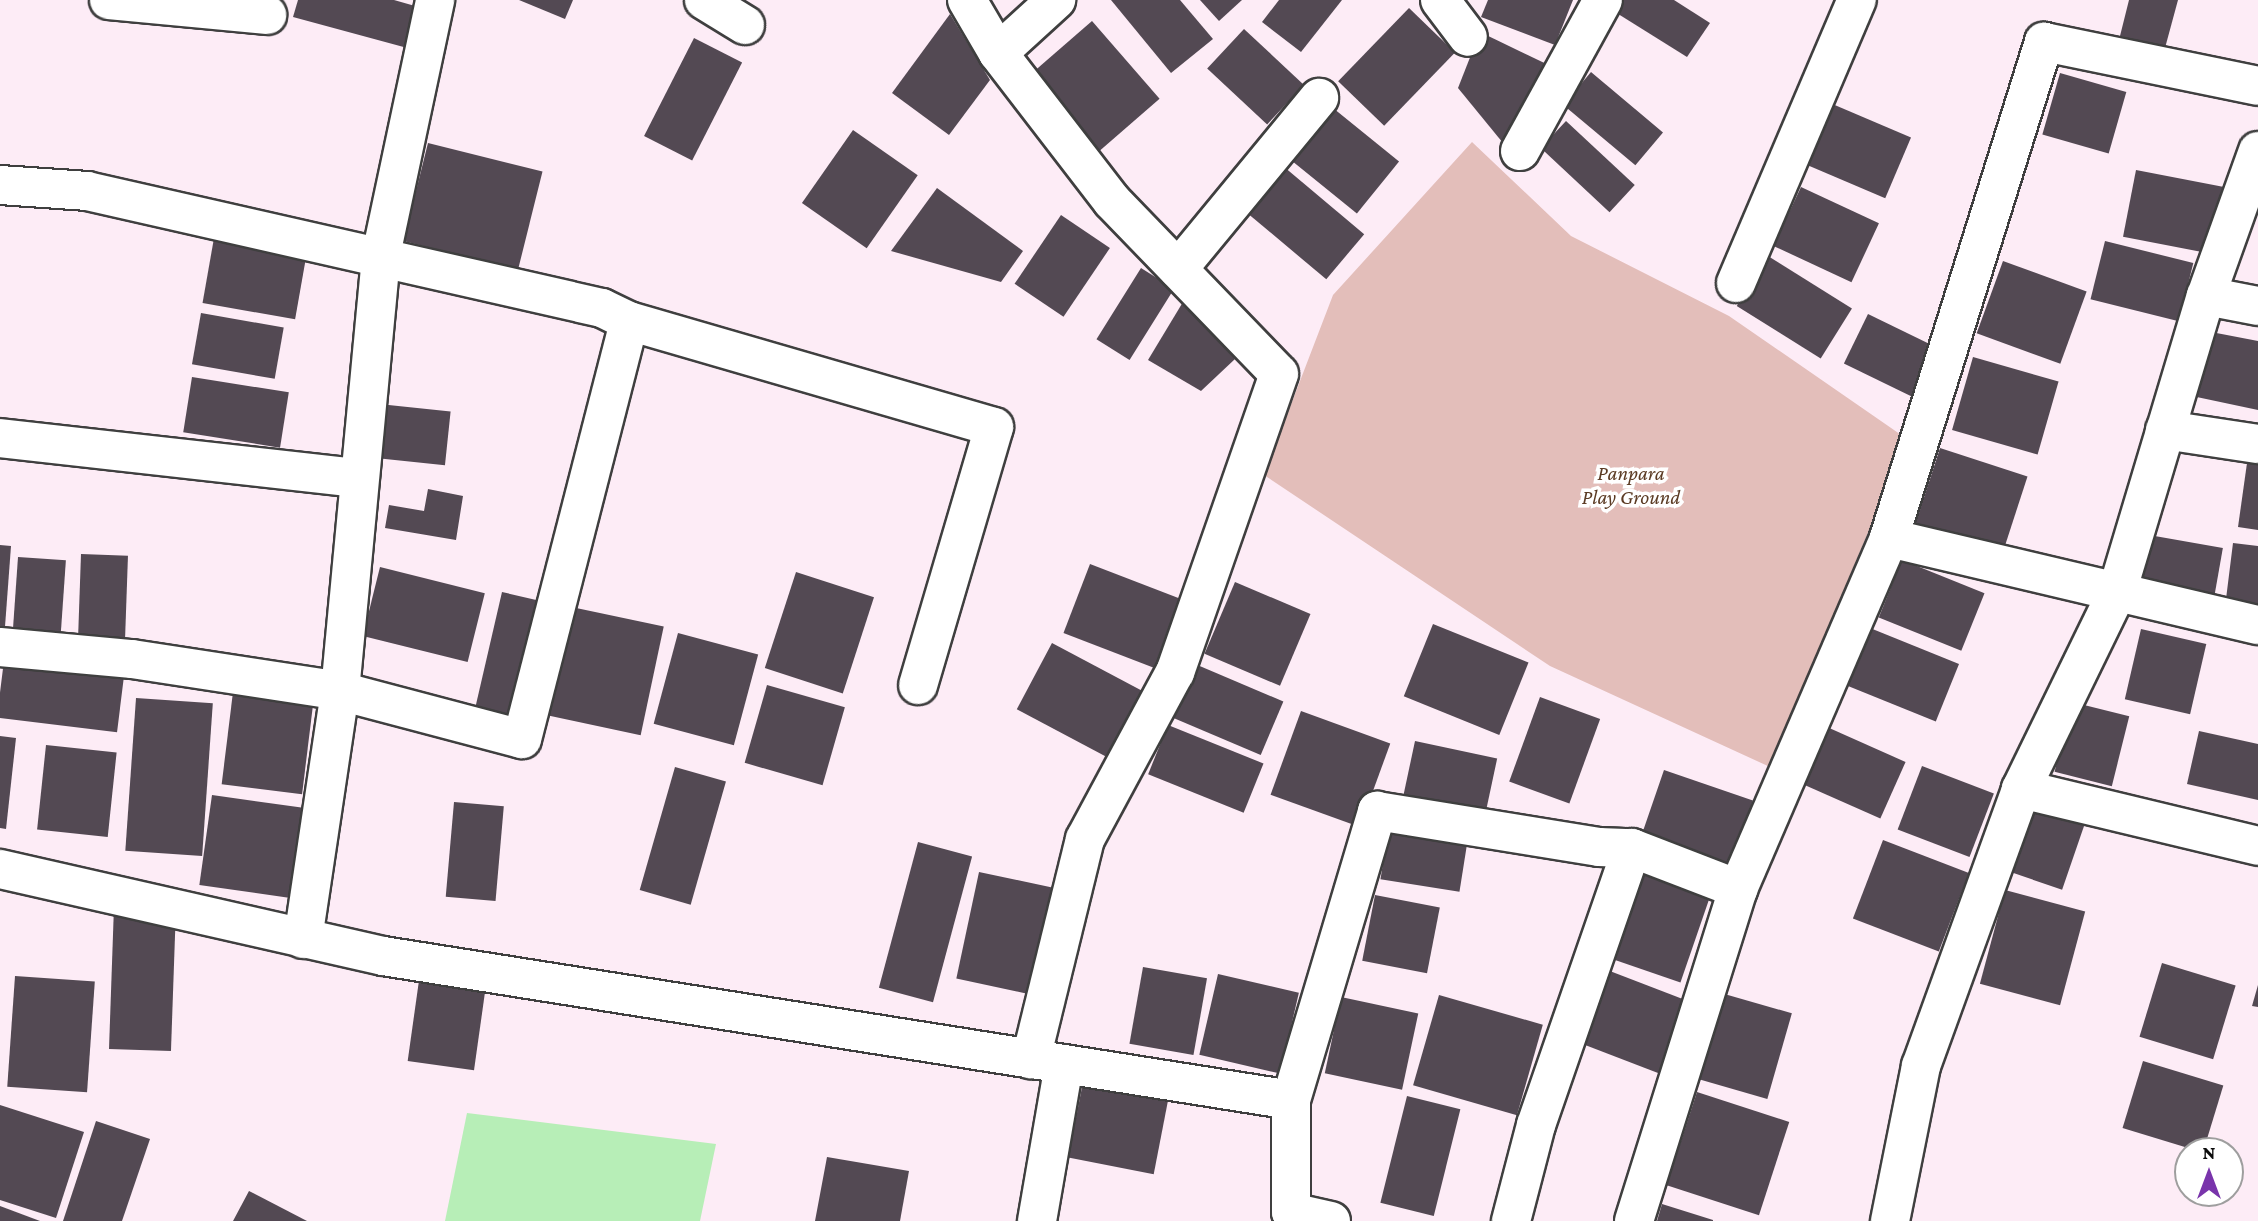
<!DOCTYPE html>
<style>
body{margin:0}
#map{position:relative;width:2258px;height:1221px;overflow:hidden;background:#fdecf6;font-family:"Crimson Pro",serif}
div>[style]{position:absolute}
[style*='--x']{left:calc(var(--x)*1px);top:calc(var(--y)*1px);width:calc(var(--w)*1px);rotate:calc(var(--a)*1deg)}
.green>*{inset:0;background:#e3beba}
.water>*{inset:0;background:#b7eeb7}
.building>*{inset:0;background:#534953;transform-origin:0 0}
.roads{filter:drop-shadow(2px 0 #3f3f3f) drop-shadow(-2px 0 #3f3f3f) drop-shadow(0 2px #3f3f3f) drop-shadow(0 -2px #3f3f3f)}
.street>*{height:38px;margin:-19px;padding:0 19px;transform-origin:19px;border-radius:19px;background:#fff}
span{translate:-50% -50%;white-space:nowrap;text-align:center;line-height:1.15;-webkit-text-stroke:7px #fff;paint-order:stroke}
.park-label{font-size:21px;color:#5b3b24;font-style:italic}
.north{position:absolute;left:2174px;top:1137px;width:70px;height:70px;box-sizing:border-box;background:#fff;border:2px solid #9e9e9e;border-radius:50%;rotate:0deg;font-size:19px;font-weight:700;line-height:28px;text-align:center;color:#0c0c0c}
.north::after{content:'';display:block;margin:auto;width:24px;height:32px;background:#7934ab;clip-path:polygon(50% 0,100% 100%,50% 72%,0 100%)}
</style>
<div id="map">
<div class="green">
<div style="clip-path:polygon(1472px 142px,1571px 236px,1729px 316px,1907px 439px,1770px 767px,1550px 666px,1264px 475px,1333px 295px)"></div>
</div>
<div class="water">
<div style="clip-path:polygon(467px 1113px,716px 1144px,700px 1221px,445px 1221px)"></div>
</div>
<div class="building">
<div style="clip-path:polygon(298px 0,394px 0,422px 8px,411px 49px,293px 17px)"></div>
<div style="clip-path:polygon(519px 0,573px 0,565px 19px)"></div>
<div style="clip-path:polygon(1111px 0,1180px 0,1213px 39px,1171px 73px)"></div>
<div style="clip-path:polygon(1200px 0,1242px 0,1219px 21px)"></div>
<div style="clip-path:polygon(1279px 0,1342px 0,1301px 52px,1262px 22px)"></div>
<div style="clip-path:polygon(1488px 0,1573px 0,1555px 45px,1481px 17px)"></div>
<div style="clip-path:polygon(1611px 0,1674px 0,1710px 23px,1687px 57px,1607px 7px)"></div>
<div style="clip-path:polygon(2129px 0,2178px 0,2165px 48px,2120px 36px)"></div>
<div style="left:1409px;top:8px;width:64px;height:102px;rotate:44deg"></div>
<div style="clip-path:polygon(950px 14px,990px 80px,949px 135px,892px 93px)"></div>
<div style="left:1092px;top:21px;width:103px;height:82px;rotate:49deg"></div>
<div style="left:1244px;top:29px;width:82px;height:54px;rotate:43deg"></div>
<div style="clip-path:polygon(1480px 32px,1559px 70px,1503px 143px,1458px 88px)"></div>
<div style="left:694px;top:38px;width:54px;height:110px;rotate:27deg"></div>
<div style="left:1591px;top:72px;width:94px;height:43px;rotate:40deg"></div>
<div style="left:2060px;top:73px;width:69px;height:64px;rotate:16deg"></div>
<div style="left:1830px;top:103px;width:88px;height:66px;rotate:23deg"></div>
<div style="left:1333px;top:108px;width:85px;height:67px;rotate:39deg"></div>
<div style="left:1566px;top:121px;width:94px;height:37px;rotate:43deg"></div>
<div style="left:853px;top:130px;width:79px;height:89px;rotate:35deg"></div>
<div style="left:428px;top:143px;width:118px;height:101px;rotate:14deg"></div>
<div style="left:1283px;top:166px;width:106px;height:59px;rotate:40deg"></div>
<div style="left:2136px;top:170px;width:91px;height:68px;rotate:11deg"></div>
<div style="left:1801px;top:187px;width:86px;height:65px;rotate:25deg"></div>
<div style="clip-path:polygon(937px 188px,1023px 251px,1001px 282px,891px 251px)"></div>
<div style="left:1061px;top:215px;width:59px;height:83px;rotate:34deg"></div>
<div style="left:214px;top:238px;width:94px;height:66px;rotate:10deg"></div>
<div style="left:2105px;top:241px;width:91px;height:60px;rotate:14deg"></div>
<div style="left:1768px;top:256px;width:99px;height:59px;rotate:32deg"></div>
<div style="left:2003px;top:261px;width:89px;height:77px;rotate:20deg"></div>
<div style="left:1141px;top:268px;width:39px;height:84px;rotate:32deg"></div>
<div style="clip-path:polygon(1186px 297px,1235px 359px,1201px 391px,1148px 360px)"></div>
<div style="left:201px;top:313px;width:84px;height:52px;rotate:10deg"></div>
<div style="left:1868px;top:314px;width:80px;height:55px;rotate:26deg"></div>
<div style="clip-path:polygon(2206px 331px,2258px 341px,2258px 410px,2192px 396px)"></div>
<div style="left:1973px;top:357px;width:89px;height:76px;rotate:16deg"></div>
<div style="left:192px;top:377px;width:98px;height:56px;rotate:9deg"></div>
<div style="left:379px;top:404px;width:72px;height:54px;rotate:6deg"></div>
<div style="left:1940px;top:448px;width:92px;height:80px;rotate:18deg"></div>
<div style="clip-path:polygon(2247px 463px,2258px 465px,2258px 530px,2238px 527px)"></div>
<div style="clip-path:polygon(428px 489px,463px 496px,456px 540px,385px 528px,389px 505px,424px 511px)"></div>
<div style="left:2149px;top:535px;width:75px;height:54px;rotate:10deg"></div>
<div style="clip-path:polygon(2233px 543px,2258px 546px,2258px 611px,2225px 607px)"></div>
<div style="clip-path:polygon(0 545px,11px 546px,4px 640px,0 640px)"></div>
<div style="left:81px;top:554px;width:47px;height:91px;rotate:2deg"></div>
<div style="left:18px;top:557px;width:48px;height:87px;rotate:4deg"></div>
<div style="left:1902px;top:560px;width:89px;height:62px;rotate:22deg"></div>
<div style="left:1090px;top:564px;width:103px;height:74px;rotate:21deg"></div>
<div style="left:380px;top:567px;width:108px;height:71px;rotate:14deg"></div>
<div style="left:796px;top:572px;width:82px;height:101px;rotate:18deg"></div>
<div style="left:1235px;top:582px;width:82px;height:78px;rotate:23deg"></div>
<div style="left:502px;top:592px;width:44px;height:126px;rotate:13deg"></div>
<div style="left:562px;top:605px;width:104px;height:111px;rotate:12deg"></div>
<div style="left:1433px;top:624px;width:103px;height:78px;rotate:22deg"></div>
<div style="left:1870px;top:628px;width:96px;height:62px;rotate:22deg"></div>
<div style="left:2141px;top:629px;width:67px;height:72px;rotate:13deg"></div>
<div style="left:678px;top:633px;width:83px;height:94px;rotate:15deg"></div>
<div style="left:1052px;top:643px;width:111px;height:75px;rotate:28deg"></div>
<div style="left:5px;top:652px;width:121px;height:66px;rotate:7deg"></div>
<div style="left:1195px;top:664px;width:96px;height:58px;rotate:23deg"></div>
<div style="left:767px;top:685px;width:81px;height:81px;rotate:16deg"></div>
<div style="left:233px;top:692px;width:81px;height:93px;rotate:7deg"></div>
<div style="left:1540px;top:697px;width:64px;height:90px;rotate:20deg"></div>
<div style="left:136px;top:698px;width:77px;height:153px;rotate:4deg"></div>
<div style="left:2072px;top:702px;width:59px;height:72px;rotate:14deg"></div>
<div style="left:1301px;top:711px;width:95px;height:89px;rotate:20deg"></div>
<div style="left:1168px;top:725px;width:103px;height:53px;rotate:22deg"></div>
<div style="left:1827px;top:727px;width:86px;height:62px;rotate:24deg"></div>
<div style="clip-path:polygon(2199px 731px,2258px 744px,2258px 800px,2187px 784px)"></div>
<div style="clip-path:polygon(0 736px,16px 738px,6px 829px,0 828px)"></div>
<div style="left:1415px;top:741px;width:84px;height:63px;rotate:12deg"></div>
<div style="left:46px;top:745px;width:71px;height:85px;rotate:6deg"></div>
<div style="left:1922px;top:766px;width:77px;height:68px;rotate:21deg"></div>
<div style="left:675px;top:767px;width:53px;height:128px;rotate:16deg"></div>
<div style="left:1664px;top:770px;width:94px;height:74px;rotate:19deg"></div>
<div style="left:212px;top:795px;width:92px;height:91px;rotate:8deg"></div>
<div style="left:2020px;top:797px;width:70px;height:74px;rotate:19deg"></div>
<div style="left:454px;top:802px;width:50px;height:95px;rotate:5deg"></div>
<div style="left:1390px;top:819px;width:80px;height:61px;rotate:9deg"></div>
<div style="left:1883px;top:840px;width:92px;height:84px;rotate:21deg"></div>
<div style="left:918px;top:842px;width:56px;height:151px;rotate:15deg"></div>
<div style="left:1643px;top:867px;width:73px;height:97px;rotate:19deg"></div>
<div style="left:979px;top:872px;width:76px;height:109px;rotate:12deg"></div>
<div style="left:2005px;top:890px;width:83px;height:97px;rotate:15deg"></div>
<div style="left:1375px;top:895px;width:66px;height:67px;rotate:11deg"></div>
<div style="left:114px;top:906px;width:62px;height:143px;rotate:2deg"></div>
<div style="left:422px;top:959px;width:67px;height:103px;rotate:8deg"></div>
<div style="left:2162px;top:963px;width:77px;height:77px;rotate:17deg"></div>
<div style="left:1143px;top:967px;width:65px;height:78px;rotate:10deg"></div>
<div style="left:1602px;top:968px;width:92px;height:78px;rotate:21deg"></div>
<div style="left:1218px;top:974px;width:83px;height:83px;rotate:13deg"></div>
<div style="left:15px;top:976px;width:80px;height:111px;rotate:4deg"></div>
<div style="clip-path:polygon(2258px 985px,2258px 1007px,2252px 1006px)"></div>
<div style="left:1714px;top:991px;width:81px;height:89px;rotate:16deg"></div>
<div style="left:1439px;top:995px;width:108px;height:94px;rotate:16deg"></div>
<div style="left:1341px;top:997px;width:79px;height:78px;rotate:12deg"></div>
<div style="left:2143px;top:1061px;width:84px;height:70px;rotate:17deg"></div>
<div style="left:1083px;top:1082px;width:87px;height:77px;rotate:11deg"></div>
<div style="left:1697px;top:1092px;width:97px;height:98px;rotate:18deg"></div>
<div style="left:1407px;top:1096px;width:55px;height:110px;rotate:14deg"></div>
<div style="clip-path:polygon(0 1105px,84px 1132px,56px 1218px,0 1200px)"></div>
<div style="clip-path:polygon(96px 1121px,150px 1139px,122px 1221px,63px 1221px)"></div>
<div style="clip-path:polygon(827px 1157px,909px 1171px,900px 1221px,815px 1221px)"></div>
<div style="clip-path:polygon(249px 1191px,307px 1221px,233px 1221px)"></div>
<div style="clip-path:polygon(1662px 1204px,1713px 1220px,1713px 1221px,1657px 1221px)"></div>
<div style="clip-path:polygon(0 1206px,40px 1221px,0 1221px)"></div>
</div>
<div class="roads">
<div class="street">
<div style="--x:109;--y:0;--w:159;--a:5.4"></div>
<div style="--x:704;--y:0;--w:48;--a:31.4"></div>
<div style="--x:967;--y:0;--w:61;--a:59.7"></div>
<div style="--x:998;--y:53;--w:187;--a:52.4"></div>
<div style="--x:1112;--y:201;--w:240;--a:46"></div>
<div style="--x:1279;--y:374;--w:316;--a:109.2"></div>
<div style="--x:1175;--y:672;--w:190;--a:118.3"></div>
<div style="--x:1085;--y:839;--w:227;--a:103.8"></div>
<div style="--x:1440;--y:0;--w:46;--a:52.9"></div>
<div style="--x:998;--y:53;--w:79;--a:-42.4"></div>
<div style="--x:1520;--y:151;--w:172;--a:-61.2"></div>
<div style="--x:0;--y:185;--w:87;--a:3.9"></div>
<div style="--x:87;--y:191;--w:528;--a:12.8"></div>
<div style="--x:602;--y:308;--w:30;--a:26"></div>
<div style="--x:629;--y:321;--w:380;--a:16.2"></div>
<div style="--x:994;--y:427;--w:269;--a:106.4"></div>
<div style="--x:1178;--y:269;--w:222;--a:-50.5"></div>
<div style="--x:1736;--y:283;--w:308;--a:-66.9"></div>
<div style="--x:2206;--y:296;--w:53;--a:10.9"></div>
<div style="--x:2165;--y:430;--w:94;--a:8.6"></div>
<div style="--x:0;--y:438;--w:359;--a:6.4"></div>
<div style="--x:1889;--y:538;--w:379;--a:13.3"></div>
<div style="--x:0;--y:647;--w:133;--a:5.2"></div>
<div style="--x:132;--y:659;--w:210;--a:8.7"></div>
<div style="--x:340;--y:691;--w:188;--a:14.8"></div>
<div style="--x:522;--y:739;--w:431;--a:-75.6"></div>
<div style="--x:2021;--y:789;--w:219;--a:-64"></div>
<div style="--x:2117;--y:592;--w:309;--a:-73.3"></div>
<div style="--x:2206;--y:296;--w:154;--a:-70.3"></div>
<div style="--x:0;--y:869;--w:393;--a:12.8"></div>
<div style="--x:383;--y:956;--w:919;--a:9.01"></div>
<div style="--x:1291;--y:1100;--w:112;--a:90"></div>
<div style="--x:1291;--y:1212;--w:41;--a:12.7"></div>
<div style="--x:303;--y:939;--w:251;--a:-81.5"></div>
<div style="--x:340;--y:691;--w:438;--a:-84.6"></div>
<div style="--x:381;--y:255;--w:261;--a:-78"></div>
<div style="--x:1291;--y:1100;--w:302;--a:-73.4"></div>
<div style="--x:1377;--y:811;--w:225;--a:9.2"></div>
<div style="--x:1599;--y:847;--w:33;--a:2"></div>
<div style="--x:1632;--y:848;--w:114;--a:21.1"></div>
<div style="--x:1037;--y:1221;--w:159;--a:-80.2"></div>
<div style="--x:1511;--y:1221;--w:99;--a:-75.4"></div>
<div style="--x:1536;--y:1125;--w:293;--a:-70.9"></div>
<div style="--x:1634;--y:1221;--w:348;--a:-72.6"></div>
<div style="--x:1738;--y:889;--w:382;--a:-66.7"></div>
<div style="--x:1889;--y:538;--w:520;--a:-72.65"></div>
<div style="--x:2044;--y:42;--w:218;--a:11.6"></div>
<div style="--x:1890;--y:1221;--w:158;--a:-78.7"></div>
<div style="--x:1921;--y:1066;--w:294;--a:-70.1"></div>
<div style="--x:2021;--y:789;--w:244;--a:13.5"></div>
</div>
</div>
<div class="park-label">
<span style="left:1631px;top:485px">Panpara<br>Play Ground</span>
</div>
<div class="north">N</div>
</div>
